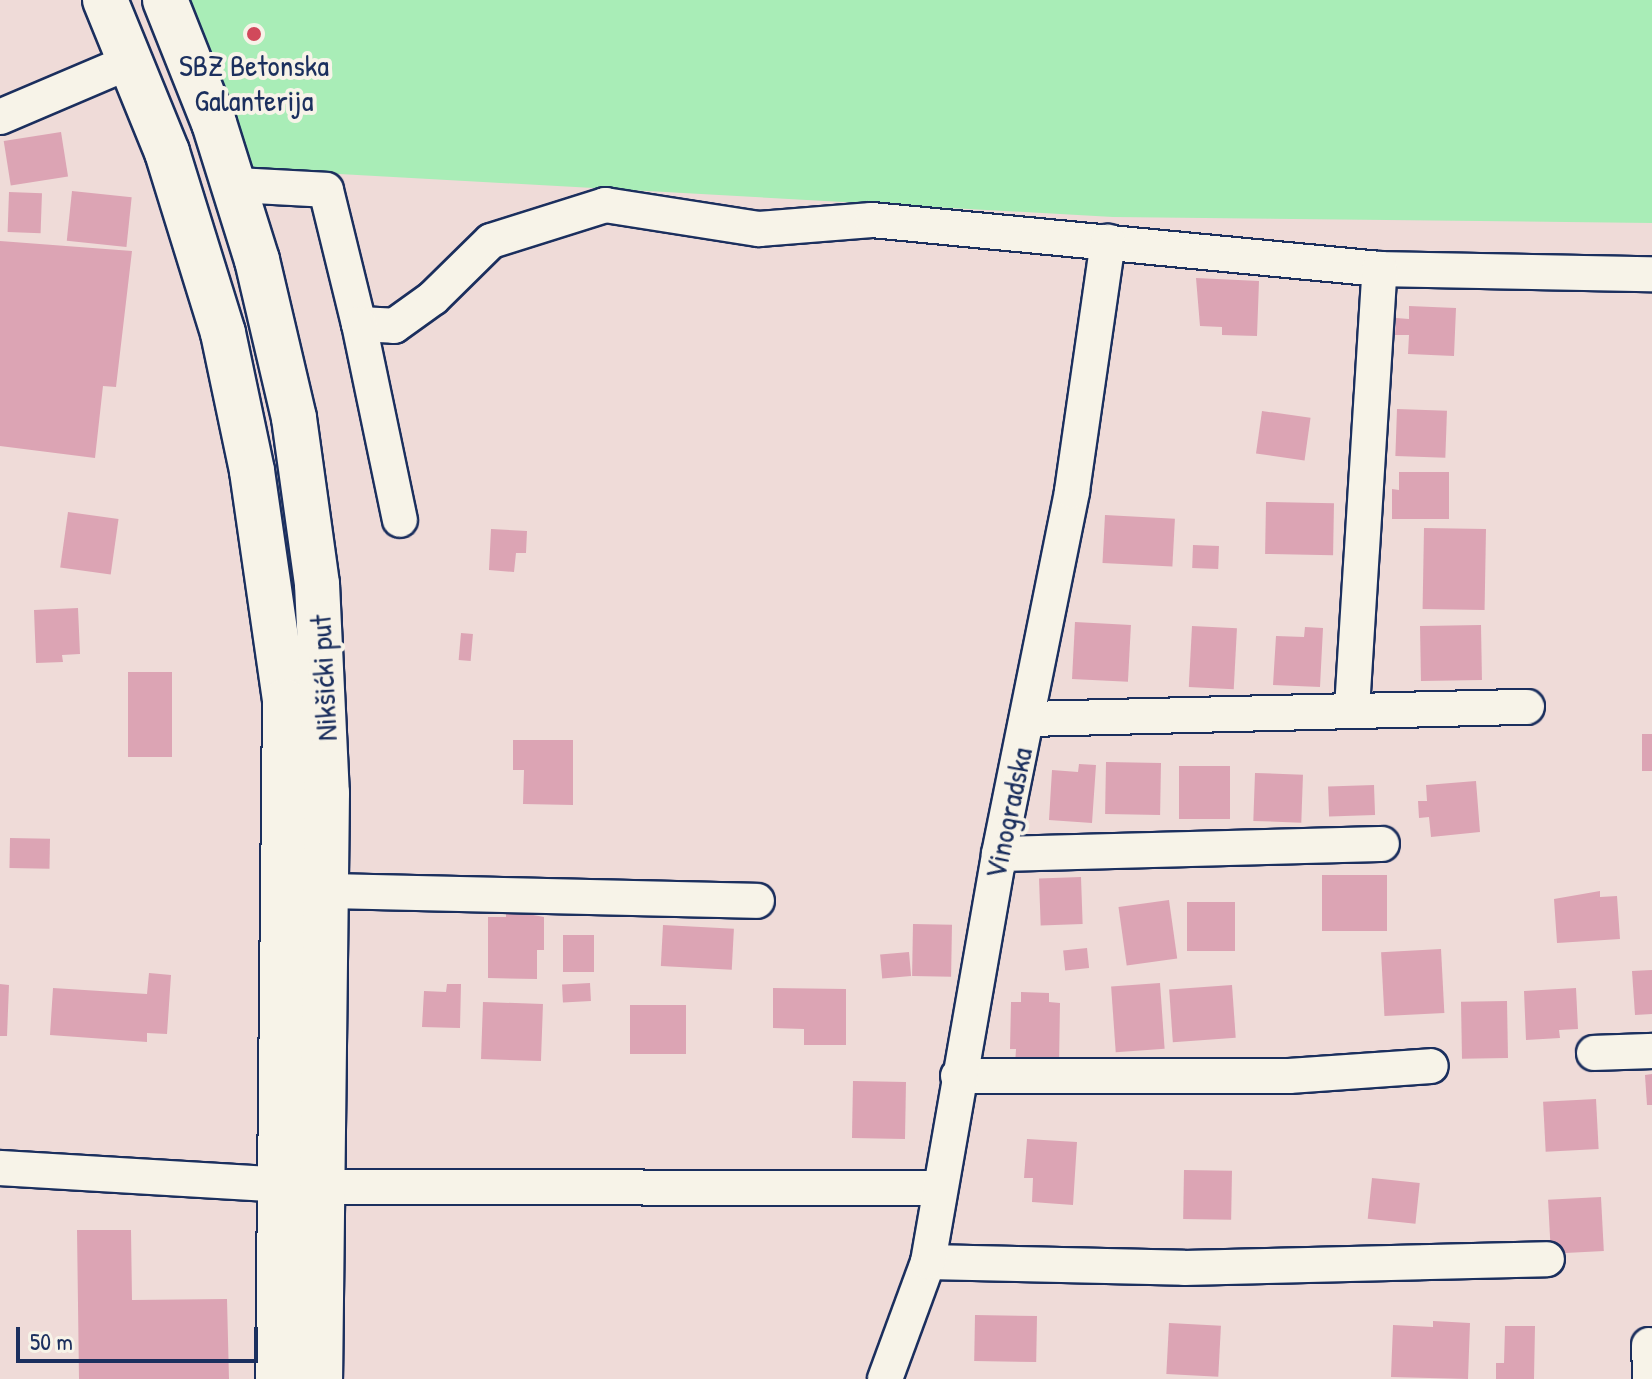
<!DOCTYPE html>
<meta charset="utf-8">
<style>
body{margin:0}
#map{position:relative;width:1652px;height:1379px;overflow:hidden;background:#efdbd8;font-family:"Patrick Hand",sans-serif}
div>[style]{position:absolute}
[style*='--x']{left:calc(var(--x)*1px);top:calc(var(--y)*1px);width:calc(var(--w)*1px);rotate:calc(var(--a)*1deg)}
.green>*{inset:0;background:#a9edb7}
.building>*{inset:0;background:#dca4b4;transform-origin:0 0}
.roads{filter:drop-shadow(2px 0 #1b2f5e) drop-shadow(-2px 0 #1b2f5e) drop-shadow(0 2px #1b2f5e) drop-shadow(0 -2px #1b2f5e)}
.minor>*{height:34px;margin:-17px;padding:0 17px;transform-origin:17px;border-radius:17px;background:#f7f3e8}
.major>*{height:44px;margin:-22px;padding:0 22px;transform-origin:22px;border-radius:22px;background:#f7f3e8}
.dots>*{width:22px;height:22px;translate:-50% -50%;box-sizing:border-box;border:4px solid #f7f3e8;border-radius:50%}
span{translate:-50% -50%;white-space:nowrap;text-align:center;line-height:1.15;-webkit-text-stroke:8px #f7f3e8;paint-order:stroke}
.poi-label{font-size:30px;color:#1b2f5e}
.street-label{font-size:30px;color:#1b2f5e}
.scale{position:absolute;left:16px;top:1327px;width:242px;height:36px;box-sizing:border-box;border:4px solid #1b2f5e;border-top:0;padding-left:10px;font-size:24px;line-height:28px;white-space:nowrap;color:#1b2f5e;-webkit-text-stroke:6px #f7f3e8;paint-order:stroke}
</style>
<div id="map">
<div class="green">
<div style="clip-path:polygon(165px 0,1652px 0,1652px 223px,1113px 217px,233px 168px)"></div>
</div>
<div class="building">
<div style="left:61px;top:132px;width:45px;height:58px;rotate:81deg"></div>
<div style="left:72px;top:191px;width:60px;height:50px;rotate:6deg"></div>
<div style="left:9px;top:192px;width:33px;height:40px;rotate:2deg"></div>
<div style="clip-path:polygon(0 241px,132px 251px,116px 387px,103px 386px,95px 458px,0 446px)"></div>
<div style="clip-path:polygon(1196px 278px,1259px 281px,1257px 336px,1222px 335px,1222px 327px,1200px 326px)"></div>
<div style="clip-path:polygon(1409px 306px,1456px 308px,1454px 356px,1408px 354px,1409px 335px,1395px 335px,1396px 318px,1409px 319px)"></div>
<div style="left:1397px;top:409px;width:50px;height:47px;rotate:2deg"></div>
<div style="left:1262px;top:411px;width:49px;height:43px;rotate:8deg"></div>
<div style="clip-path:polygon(1399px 472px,1449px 472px,1449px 519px,1392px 519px,1392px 489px,1399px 490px)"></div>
<div style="left:1266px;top:502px;width:68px;height:52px;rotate:1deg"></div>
<div style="left:68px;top:512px;width:51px;height:56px;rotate:8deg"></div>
<div style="left:1105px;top:515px;width:70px;height:48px;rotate:3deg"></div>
<div style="left:1424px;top:528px;width:62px;height:81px;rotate:1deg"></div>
<div style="clip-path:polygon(491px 529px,527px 531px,526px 553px,516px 553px,514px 572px,489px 570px)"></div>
<div style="left:1193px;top:545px;width:26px;height:23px;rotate:2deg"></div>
<div style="clip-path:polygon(78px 608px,80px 654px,62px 655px,63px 662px,36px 663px,34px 610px)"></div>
<div style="left:1075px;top:622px;width:56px;height:57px;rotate:3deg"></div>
<div style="left:1481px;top:625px;width:55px;height:61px;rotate:89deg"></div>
<div style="left:1192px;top:626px;width:45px;height:61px;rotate:3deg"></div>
<div style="clip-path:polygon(1305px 627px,1323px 628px,1320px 687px,1273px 685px,1276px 636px,1304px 637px)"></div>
<div style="left:461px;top:633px;width:12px;height:27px;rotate:5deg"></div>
<div style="left:128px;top:672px;width:44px;height:85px"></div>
<div style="left:1642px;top:734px;width:10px;height:37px"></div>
<div style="clip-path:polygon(513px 740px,573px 740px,573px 805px,523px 804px,524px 770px,513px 770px)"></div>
<div style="left:1106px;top:762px;width:55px;height:52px;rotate:1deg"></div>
<div style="clip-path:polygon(1079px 764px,1096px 765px,1092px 823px,1049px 820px,1052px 770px,1078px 772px)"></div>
<div style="left:1179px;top:766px;width:51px;height:53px"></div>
<div style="left:1255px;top:773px;width:48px;height:48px;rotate:2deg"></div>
<div style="clip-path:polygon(1476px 781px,1480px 832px,1431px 837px,1429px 817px,1419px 818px,1418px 801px,1427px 801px,1426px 785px)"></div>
<div style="left:1374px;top:785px;width:30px;height:46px;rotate:88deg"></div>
<div style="left:10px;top:838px;width:40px;height:30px;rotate:1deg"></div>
<div style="left:1322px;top:875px;width:65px;height:56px"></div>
<div style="left:1081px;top:877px;width:47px;height:42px;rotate:88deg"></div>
<div style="clip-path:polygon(1600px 891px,1600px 897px,1617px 896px,1620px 939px,1557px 943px,1554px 899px)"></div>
<div style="left:1169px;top:900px;width:59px;height:51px;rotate:82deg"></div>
<div style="left:1235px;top:902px;width:49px;height:48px;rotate:90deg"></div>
<div style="clip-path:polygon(506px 910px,544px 917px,544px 950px,537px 950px,537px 979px,488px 978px,488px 917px,506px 917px)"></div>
<div style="left:913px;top:924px;width:39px;height:52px;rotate:1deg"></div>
<div style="left:663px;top:925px;width:71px;height:41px;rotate:3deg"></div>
<div style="left:563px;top:935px;width:31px;height:37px"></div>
<div style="left:1087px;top:948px;width:20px;height:24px;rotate:84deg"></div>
<div style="left:1441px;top:949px;width:64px;height:60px;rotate:87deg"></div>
<div style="left:909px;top:952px;width:24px;height:29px;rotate:85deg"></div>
<div style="clip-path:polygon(1652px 970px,1652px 1014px,1635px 1015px,1632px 971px)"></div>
<div style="clip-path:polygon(149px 973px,171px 975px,167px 1034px,147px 1033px,147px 1042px,50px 1035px,53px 988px,147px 994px)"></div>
<div style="left:590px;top:983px;width:18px;height:28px;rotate:87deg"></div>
<div style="left:1160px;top:983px;width:66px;height:49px;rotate:86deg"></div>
<div style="clip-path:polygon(0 984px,9px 985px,7px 1036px,0 1036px)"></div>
<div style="clip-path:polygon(447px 984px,461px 984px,460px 1028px,422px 1027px,424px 991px,446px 992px)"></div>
<div style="left:1232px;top:985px;width:53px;height:63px;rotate:86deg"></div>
<div style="clip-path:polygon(773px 988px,846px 989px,846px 1045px,804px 1045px,804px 1029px,773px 1028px)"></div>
<div style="clip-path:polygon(1576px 988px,1578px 1029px,1559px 1030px,1560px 1038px,1526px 1040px,1524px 991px)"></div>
<div style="clip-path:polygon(1021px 992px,1049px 993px,1049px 1002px,1060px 1003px,1059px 1066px,1015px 1065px,1016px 1049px,1010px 1049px,1011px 1002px,1021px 1002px)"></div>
<div style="left:1507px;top:1001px;width:57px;height:46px;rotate:89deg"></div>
<div style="left:483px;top:1002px;width:60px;height:57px;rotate:2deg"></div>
<div style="left:630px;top:1005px;width:56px;height:49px"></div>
<div style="clip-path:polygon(1652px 1074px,1652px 1105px,1647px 1105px,1645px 1075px)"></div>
<div style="left:853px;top:1081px;width:53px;height:57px;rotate:1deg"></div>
<div style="left:1596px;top:1099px;width:50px;height:53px;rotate:87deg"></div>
<div style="clip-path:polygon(1027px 1139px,1077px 1142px,1073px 1205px,1032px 1202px,1033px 1178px,1024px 1178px)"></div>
<div style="left:1184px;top:1170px;width:48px;height:49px;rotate:1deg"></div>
<div style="left:1372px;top:1178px;width:48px;height:41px;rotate:6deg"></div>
<div style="left:1601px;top:1197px;width:54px;height:53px;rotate:87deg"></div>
<div style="clip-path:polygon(77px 1230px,131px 1230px,132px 1300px,227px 1299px,229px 1379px,79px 1379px)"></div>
<div style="left:975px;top:1315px;width:62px;height:46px;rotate:1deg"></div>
<div style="clip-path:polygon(1433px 1321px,1470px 1323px,1468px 1379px,1391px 1377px,1393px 1325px,1433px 1327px)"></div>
<div style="left:1169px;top:1323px;width:52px;height:51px;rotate:3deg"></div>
<div style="clip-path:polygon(1505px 1326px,1535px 1326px,1534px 1379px,1496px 1379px,1496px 1363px,1504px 1363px)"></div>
</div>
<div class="roads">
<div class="minor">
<div style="--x:0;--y:117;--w:142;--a:-23.1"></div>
<div style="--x:235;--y:185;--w:91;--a:3.1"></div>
<div style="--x:326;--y:190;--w:138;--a:76.2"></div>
<div style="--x:359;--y:324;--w:35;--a:3"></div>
<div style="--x:394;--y:326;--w:48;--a:-35.7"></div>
<div style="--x:433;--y:298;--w:81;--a:-44.5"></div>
<div style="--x:491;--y:241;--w:120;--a:-17.5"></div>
<div style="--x:605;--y:205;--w:156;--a:8.9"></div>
<div style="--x:759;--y:229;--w:113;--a:-4.6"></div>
<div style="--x:872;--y:220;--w:510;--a:5.51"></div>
<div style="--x:1380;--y:269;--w:272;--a:1.1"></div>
<div style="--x:359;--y:324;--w:200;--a:78.2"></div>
<div style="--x:1352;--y:708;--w:440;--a:-86.4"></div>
<div style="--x:1028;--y:719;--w:499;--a:-1.4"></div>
<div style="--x:999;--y:854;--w:383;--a:-1.5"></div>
<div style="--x:325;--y:891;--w:432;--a:1.3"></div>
<div style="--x:1594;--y:1053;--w:58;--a:-2"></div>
<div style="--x:958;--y:1076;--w:331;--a:0"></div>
<div style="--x:1289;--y:1076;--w:142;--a:-4"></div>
<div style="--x:0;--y:1168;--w:320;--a:3.4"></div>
<div style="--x:319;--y:1187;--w:619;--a:0.09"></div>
<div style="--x:928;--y:1262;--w:256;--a:1.3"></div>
<div style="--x:1184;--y:1268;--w:363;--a:-1.4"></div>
<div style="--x:1649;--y:1345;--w:34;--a:88"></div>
<div style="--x:885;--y:1379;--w:125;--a:-69.8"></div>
<div style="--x:928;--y:1262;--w:414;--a:-80.1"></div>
<div style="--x:999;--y:854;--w:370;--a:-78.6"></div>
<div style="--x:1072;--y:491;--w:252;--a:-81.8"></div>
</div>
<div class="major">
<div style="--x:105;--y:0;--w:164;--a:67.8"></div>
<div style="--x:167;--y:152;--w:189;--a:72.8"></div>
<div style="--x:223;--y:333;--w:141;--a:78.1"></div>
<div style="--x:252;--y:471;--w:232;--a:81.8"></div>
<div style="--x:285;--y:701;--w:678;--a:90.59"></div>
<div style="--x:165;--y:0;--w:132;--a:68.3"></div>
<div style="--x:214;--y:123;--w:144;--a:72.6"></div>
<div style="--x:257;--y:260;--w:162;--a:76.8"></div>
<div style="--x:294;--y:418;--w:168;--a:82.1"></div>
<div style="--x:317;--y:584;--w:209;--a:87.3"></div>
<div style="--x:327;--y:793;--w:586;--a:90.68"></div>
</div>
</div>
<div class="dots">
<div style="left:254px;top:34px;background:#d1495b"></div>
</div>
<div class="poi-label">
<span style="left:254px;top:82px">SBZ Betonska<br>Galanterija</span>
</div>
<div class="street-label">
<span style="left:323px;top:678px;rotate:-93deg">Nikšićki put</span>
<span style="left:1008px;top:813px;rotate:-78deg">Vinogradska</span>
</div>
<div class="scale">50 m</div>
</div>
